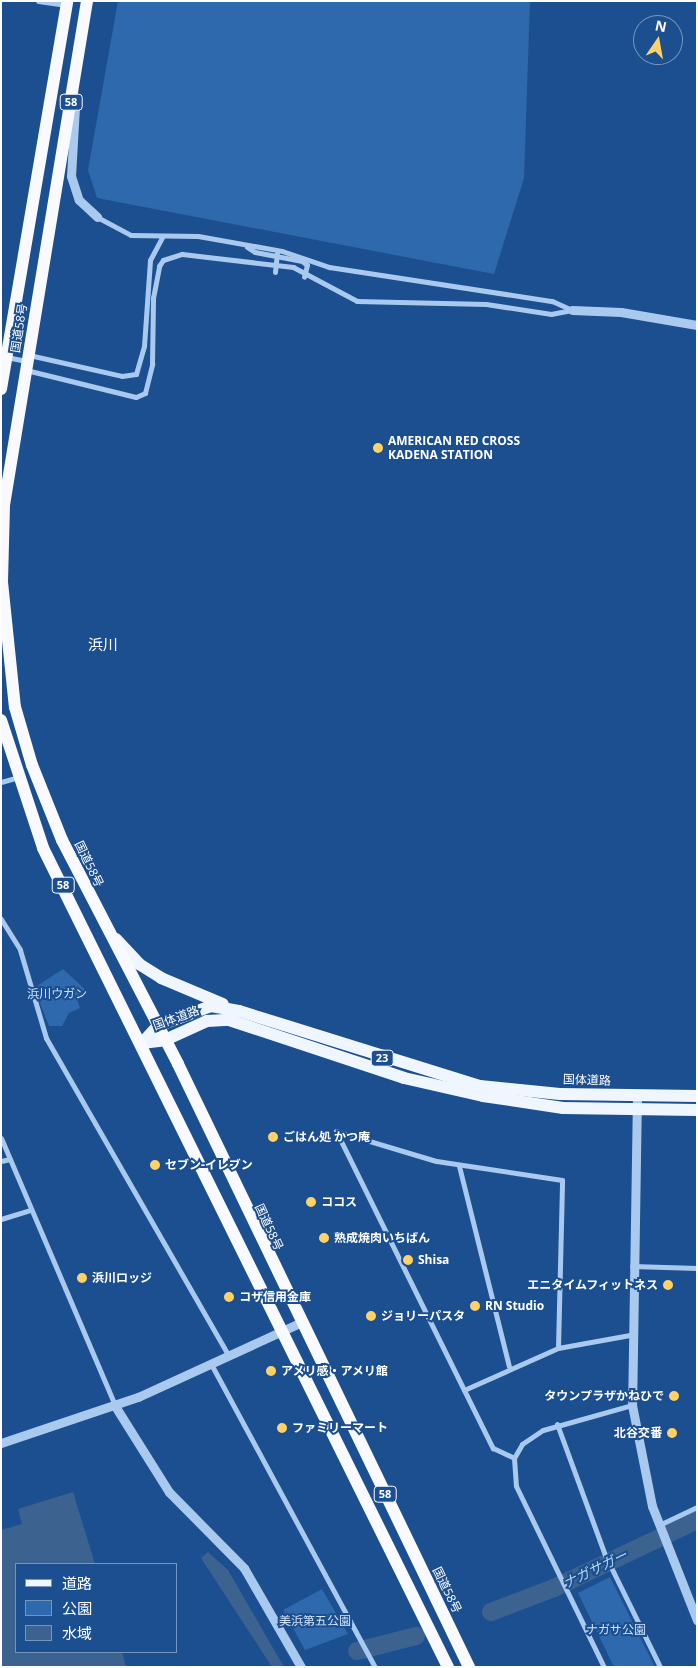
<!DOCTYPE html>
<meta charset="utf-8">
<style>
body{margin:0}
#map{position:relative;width:698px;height:1668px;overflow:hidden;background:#1b4f8f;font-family:"Open Sans","Noto Sans JP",sans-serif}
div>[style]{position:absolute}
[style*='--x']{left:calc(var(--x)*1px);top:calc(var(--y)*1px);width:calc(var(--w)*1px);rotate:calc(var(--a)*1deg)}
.green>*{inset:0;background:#2e69ad}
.water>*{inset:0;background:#3c6290}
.river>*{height:18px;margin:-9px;padding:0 9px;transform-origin:9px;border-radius:9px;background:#3c6290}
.minor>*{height:5px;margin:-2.5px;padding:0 2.5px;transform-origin:2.5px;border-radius:2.5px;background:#a9c9ee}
.tertiary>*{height:9px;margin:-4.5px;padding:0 4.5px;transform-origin:4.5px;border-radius:4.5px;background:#a9c9ee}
.primary>*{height:12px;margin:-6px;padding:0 6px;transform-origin:6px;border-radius:6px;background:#f0f6ff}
.trunk>*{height:12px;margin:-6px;padding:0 6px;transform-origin:6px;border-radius:6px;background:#f8faff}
.dots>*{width:14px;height:14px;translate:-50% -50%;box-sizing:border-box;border:2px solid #1b4f8f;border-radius:50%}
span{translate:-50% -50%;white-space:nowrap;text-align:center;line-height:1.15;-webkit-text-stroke:4px #1b4f8f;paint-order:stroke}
.shield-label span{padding:1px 4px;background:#1b4f8f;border:1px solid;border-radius:4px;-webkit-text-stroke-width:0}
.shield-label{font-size:11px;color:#fff;font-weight:700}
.street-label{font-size:12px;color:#fff}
.poi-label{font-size:12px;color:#fff;font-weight:700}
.left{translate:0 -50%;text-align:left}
.right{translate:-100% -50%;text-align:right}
.park-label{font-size:12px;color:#cfe3fa}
.water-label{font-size:14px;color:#b5d3f5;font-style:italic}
.quarter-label{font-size:15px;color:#fff}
.frame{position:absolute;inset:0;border:2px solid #fff;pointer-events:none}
.legend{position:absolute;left:15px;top:1563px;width:162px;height:90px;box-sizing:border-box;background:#1b4f8f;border:1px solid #7695bc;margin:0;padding:6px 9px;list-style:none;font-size:15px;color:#fff}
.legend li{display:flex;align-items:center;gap:10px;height:25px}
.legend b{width:25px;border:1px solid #7695bc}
.north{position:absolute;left:633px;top:15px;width:50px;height:50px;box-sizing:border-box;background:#1b4f8f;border:1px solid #7695bc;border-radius:50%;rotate:12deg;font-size:14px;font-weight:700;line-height:20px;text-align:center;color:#fff}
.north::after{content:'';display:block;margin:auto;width:18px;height:22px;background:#ffd166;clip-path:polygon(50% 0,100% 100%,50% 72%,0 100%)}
</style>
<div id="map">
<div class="green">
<div style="clip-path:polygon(118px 1px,530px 1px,524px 178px,494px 274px,97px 198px,88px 170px)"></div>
<div style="clip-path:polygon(63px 969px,88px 992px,77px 999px,80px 1008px,69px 1013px,62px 1026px,49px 1026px,34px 988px)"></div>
<div style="clip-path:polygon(610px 1577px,655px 1667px,614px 1667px,578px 1593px)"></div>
<div style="clip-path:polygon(322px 1589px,348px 1634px,305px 1650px,283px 1610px)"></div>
</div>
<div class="water">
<div style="clip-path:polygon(73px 1492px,95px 1564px,16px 1564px,16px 1652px,122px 1652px,126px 1667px,1px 1667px,1px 1530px,22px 1524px,18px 1509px)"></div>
<div style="clip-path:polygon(208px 1552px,228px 1570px,284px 1667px,272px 1667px,201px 1558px)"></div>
</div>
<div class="river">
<div style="--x:491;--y:1612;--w:67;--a:-20.9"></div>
<div style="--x:554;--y:1588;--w:158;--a:-25.4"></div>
<div style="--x:357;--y:1651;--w:61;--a:-14.3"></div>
</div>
<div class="minor">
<div style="--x:38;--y:1;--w:27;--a:8"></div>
<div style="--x:97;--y:217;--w:38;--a:28"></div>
<div style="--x:131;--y:235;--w:67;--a:0.9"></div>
<div style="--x:198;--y:236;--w:85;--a:10.1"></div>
<div style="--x:282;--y:251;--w:50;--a:18.8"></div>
<div style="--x:329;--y:267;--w:226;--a:8.7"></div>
<div style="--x:552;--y:301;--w:22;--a:24"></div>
<div style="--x:247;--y:247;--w:9;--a:32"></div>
<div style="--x:255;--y:252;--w:48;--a:10.8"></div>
<div style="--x:302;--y:261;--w:6;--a:39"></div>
<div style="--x:307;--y:265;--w:12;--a:104"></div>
<div style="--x:275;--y:272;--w:19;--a:-84"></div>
<div style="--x:29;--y:355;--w:95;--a:12.7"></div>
<div style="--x:122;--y:376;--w:14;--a:-8"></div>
<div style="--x:136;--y:374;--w:29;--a:-74"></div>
<div style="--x:144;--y:346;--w:86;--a:-86"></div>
<div style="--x:150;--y:260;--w:27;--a:-62"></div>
<div style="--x:6;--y:357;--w:21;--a:11"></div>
<div style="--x:26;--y:370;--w:113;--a:13.8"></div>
<div style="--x:136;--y:397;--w:10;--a:-24"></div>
<div style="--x:145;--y:393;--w:30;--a:-76"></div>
<div style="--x:152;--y:364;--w:66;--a:-89.1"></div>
<div style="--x:153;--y:298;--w:33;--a:-79"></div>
<div style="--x:159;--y:266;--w:7;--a:-56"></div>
<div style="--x:163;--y:260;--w:20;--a:-18"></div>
<div style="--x:182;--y:254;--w:112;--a:6.7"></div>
<div style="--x:293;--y:267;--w:72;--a:28"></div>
<div style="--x:357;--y:301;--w:129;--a:1.3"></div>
<div style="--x:486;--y:304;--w:66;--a:8.7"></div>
<div style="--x:551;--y:314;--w:21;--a:-11"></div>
<div style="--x:1;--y:782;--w:18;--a:-16"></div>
<div style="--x:1;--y:919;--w:36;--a:58"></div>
<div style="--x:20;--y:950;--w:92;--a:73.5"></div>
<div style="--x:46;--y:1038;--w:367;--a:60.1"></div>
<div style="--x:1;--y:1138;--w:290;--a:66.9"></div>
<div style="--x:1;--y:1161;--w:9;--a:-13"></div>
<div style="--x:459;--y:1166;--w:206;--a:76"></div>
<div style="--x:1;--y:1219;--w:31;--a:-17"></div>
<div style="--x:632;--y:1266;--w:65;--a:1.8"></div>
<div style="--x:558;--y:1348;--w:168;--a:-88.6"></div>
<div style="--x:562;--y:1180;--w:127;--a:-171.4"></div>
<div style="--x:436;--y:1161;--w:104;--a:-163.3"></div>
<div style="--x:336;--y:1131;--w:354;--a:63.7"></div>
<div style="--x:493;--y:1448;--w:23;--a:25"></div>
<div style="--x:514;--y:1458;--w:28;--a:86"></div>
<div style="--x:516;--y:1486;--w:201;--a:64.1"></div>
<div style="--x:211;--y:1364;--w:345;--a:61.6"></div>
<div style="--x:464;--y:1390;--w:103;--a:-24.1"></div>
<div style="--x:558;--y:1348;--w:73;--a:-10.2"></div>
<div style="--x:557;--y:1424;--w:140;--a:69.9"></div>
<div style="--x:605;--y:1555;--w:125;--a:63.8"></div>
<div style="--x:514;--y:1458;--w:16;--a:-60"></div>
<div style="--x:522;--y:1444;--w:25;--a:-34"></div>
<div style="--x:543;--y:1430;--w:92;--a:-15.7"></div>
<div style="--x:659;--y:1525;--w:42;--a:-25.3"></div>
</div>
<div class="tertiary">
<div style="--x:75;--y:107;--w:69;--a:93.3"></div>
<div style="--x:71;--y:176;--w:25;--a:72"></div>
<div style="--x:79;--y:200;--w:25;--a:43"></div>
<div style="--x:572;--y:310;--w:49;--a:2.3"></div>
<div style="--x:621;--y:312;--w:77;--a:9.7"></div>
<div style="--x:637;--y:1095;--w:310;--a:90.9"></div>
<div style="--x:632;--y:1405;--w:103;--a:78.8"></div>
<div style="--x:652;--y:1506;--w:123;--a:68.5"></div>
<div style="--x:115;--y:1406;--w:102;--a:57.9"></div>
<div style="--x:169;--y:1492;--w:107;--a:45.4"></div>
<div style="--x:244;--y:1568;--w:114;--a:60.1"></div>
<div style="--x:1;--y:1443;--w:145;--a:-18.6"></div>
<div style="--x:138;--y:1397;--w:178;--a:-24.6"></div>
</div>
<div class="primary">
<div style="--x:116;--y:939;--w:34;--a:47"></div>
<div style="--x:139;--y:964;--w:26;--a:32"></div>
<div style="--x:161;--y:978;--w:67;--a:22.8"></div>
<div style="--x:142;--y:1043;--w:23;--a:-47"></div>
<div style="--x:158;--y:1026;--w:57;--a:-20.7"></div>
<div style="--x:211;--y:1006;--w:28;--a:10"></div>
<div style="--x:239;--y:1011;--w:252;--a:17.3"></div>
<div style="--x:480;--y:1086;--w:80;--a:5.7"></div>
<div style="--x:560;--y:1094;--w:137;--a:0.8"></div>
<div style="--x:142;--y:1043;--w:23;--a:-7"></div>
<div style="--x:165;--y:1040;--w:46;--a:-24.3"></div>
<div style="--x:207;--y:1021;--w:22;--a:-3"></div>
<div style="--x:229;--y:1020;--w:184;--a:18.3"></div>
<div style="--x:404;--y:1078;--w:81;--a:12.8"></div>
<div style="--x:483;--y:1096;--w:81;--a:8.5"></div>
<div style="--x:563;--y:1108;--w:134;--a:0.9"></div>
</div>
<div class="trunk">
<div style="--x:87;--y:1;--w:511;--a:99.35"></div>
<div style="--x:4;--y:505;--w:77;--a:91.5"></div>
<div style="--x:2;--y:582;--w:126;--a:84.1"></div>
<div style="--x:15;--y:707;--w:60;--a:73.7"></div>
<div style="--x:32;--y:765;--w:81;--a:68.2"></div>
<div style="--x:62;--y:840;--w:252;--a:62.6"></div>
<div style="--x:178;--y:1064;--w:670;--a:64.24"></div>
<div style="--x:1;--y:389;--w:394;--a:-80.3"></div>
<div style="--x:1;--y:720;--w:135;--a:71.8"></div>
<div style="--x:43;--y:848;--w:914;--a:63.69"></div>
</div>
<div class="dots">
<div style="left:378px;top:448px;background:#ffd166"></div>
<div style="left:273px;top:1137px;background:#ffd166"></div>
<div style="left:155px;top:1165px;background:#ffd166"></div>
<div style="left:311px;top:1202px;background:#ffd166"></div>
<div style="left:324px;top:1238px;background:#ffd166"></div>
<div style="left:408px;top:1260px;background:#ffd166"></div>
<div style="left:82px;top:1278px;background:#ffd166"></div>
<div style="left:668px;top:1285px;background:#ffd166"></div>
<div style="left:229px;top:1297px;background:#ffd166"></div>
<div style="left:475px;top:1306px;background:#ffd166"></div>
<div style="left:371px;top:1316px;background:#ffd166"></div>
<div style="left:271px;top:1371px;background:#ffd166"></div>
<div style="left:674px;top:1396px;background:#ffd166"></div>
<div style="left:282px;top:1428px;background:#ffd166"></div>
<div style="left:672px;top:1433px;background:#ffd166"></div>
</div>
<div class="shield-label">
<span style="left:71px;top:102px">58</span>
<span style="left:63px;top:885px">58</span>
<span style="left:382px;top:1058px">23</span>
<span style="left:385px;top:1494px">58</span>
</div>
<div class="street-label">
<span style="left:19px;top:328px;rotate:-81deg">国道58号</span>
<span style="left:89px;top:864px;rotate:64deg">国道58号</span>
<span style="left:176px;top:1018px;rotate:-20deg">国体道路</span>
<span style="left:587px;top:1080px;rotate:2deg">国体道路</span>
<span style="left:269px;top:1227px;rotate:65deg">国道58号</span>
<span style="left:447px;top:1590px;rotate:64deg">国道58号</span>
</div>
<div class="poi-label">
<span class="left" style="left:388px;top:448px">AMERICAN RED CROSS<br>KADENA STATION</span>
<span class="left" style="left:283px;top:1137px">ごはん処 かつ庵</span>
<span class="left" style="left:165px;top:1165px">セブン-イレブン</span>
<span class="left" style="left:321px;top:1202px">ココス</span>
<span class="left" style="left:334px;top:1238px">熟成焼肉いちばん</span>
<span class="left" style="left:418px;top:1260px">Shisa</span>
<span class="left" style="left:92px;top:1278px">浜川ロッジ</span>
<span class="right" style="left:658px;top:1285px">エニタイムフィットネス</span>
<span class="left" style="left:239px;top:1297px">コザ信用金庫</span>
<span class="left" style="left:485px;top:1306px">RN Studio</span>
<span class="left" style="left:381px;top:1316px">ジョリーパスタ</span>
<span class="left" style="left:281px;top:1371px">アメリ感・アメリ館</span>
<span class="right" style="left:664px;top:1396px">タウンプラザかねひで</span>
<span class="left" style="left:292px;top:1428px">ファミリーマート</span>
<span class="right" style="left:662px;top:1433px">北谷交番</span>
</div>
<div class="park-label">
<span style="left:57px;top:994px">浜川ウガン</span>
<span style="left:315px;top:1621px">美浜第五公園</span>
<span style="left:616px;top:1630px">ナガサ公園</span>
</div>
<div class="water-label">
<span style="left:595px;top:1569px;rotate:-26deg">ナガサガー</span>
</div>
<div class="quarter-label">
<span style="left:103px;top:645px">浜川</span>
</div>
<div class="frame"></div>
<ul class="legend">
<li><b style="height:6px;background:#f0f6ff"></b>道路</li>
<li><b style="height:14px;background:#2e69ad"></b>公園</li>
<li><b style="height:14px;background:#3c6290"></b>水域</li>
</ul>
<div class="north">N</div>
</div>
